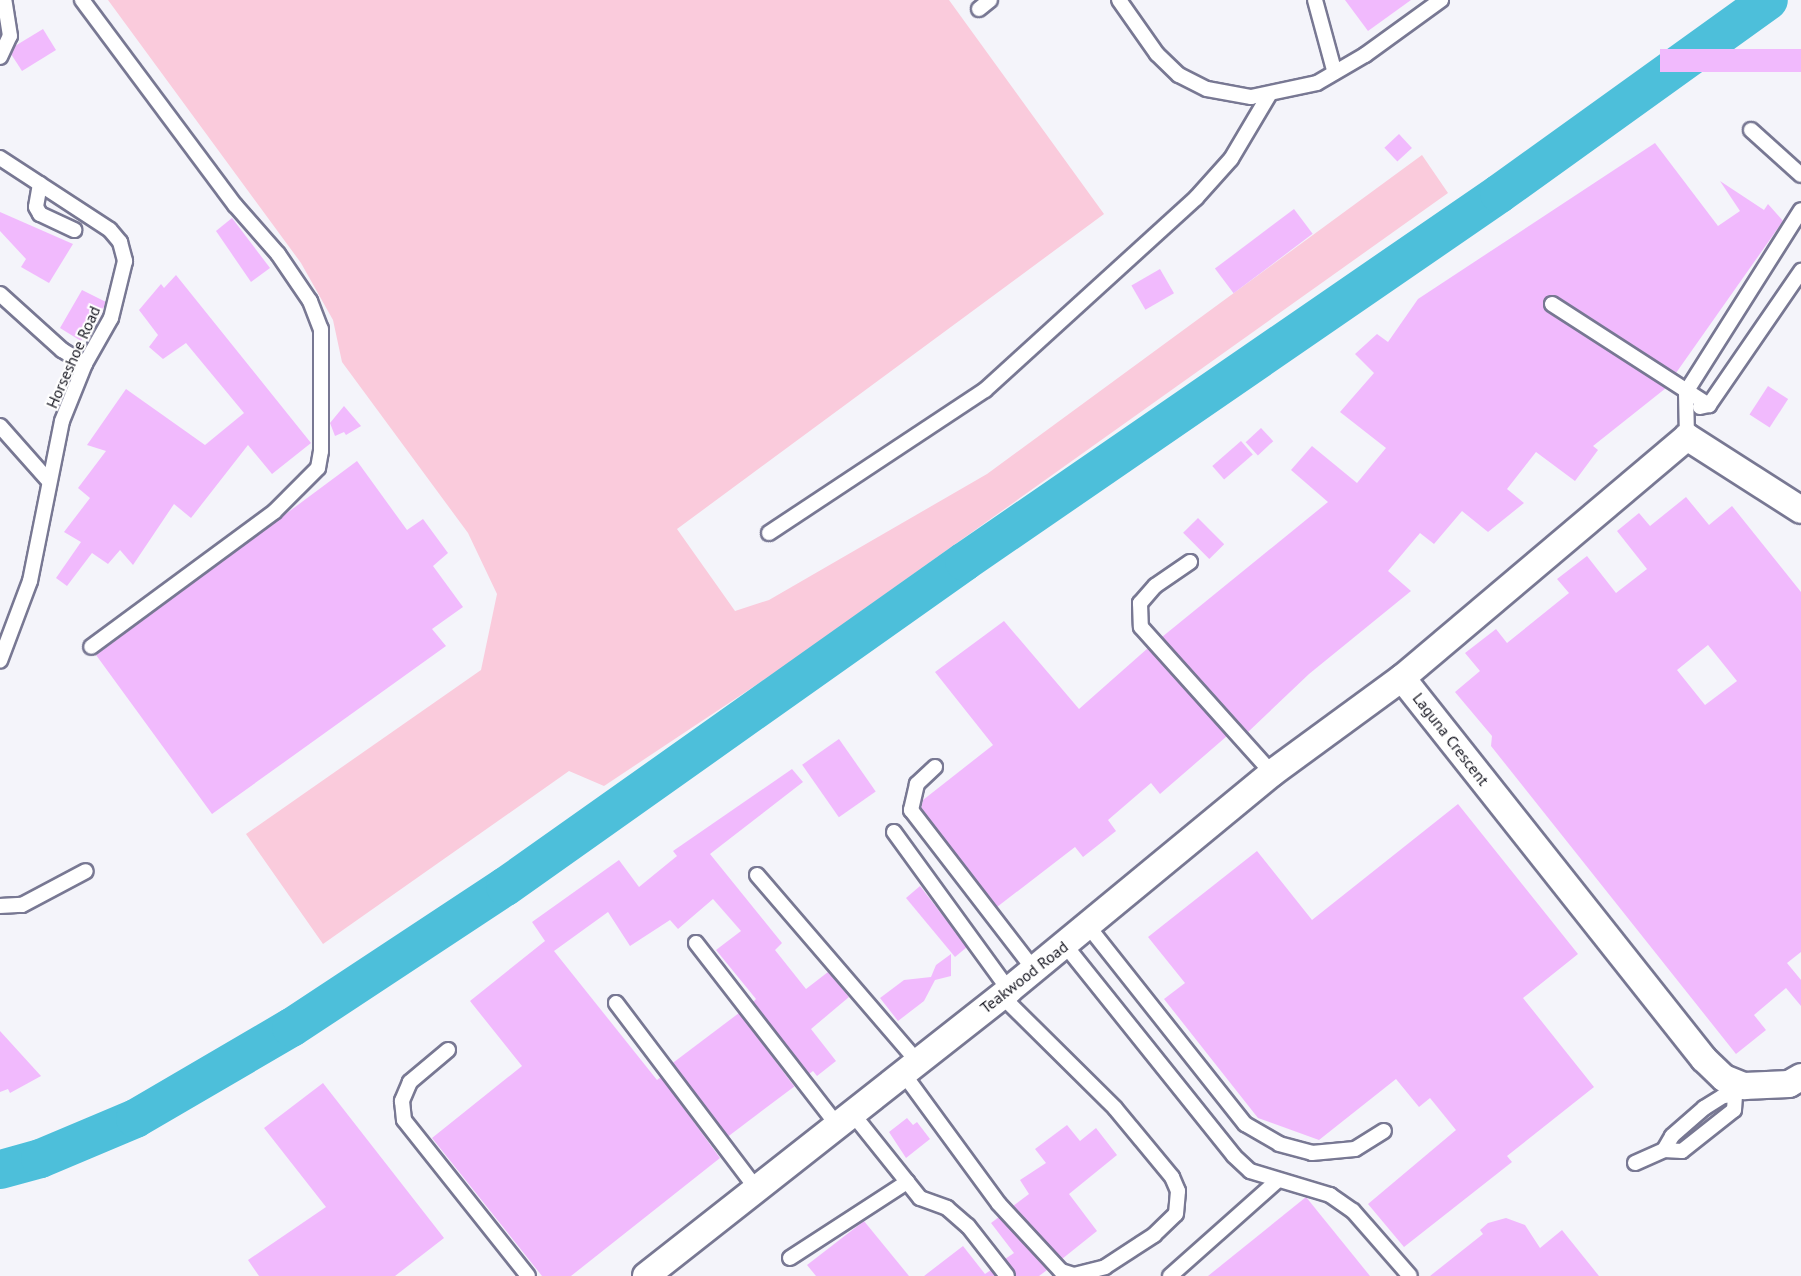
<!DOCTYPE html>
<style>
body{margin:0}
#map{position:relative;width:1801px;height:1276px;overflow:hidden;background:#f4f4fa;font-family:"PT Sans",sans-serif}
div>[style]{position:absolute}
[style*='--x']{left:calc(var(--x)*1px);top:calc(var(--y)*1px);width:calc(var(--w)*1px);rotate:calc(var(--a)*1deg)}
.green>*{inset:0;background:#facbdc}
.river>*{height:39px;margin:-19.5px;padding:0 19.5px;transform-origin:19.5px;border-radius:19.5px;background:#4dbfda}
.building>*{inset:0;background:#f1bafd;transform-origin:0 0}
.roads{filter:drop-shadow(2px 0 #787893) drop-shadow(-2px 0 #787893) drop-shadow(0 2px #787893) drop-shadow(0 -2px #787893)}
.service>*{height:14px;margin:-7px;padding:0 7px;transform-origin:7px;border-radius:7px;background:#fff}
.minor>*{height:26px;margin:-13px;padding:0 13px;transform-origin:13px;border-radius:13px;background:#fff}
span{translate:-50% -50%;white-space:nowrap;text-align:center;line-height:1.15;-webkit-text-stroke:4.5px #fff;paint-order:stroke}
.street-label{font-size:16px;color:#15151f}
</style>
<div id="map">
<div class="green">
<div style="clip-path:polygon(108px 0,949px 0,1104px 214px,677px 529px,735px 611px,769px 600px,987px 474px,1422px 155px,1448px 193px,780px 669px,604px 786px,569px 771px,323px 944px,246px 834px,481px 670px,497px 594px,468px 533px,342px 362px,333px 320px,301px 263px)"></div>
</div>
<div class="river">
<div style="--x:0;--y:1169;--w:41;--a:-15.4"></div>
<div style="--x:40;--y:1158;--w:103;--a:-22.8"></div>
<div style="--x:135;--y:1118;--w:181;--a:-30.3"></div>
<div style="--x:291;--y:1027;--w:256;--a:-33.4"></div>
<div style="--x:505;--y:886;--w:562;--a:-35.3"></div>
<div style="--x:964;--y:561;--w:649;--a:-34.52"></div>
<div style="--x:1499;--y:193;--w:331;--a:-35.7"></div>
</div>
<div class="building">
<div style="clip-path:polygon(1345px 0,1411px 0,1368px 31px)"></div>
<div style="clip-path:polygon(43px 29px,56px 50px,22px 71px,11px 54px,15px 46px)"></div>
<div style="left:1801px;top:49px;width:23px;height:141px;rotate:90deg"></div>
<div style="left:1399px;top:134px;width:19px;height:20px;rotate:47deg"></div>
<div style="clip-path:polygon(1655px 143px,1718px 226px,1740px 211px,1720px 181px,1764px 210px,1768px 204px,1783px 221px,1676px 373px,1557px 296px,1545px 299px,1547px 312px,1666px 388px,1593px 446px,1598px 450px,1575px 481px,1536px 452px,1507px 489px,1524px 503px,1488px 532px,1462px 511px,1434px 544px,1420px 533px,1388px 571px,1411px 591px,1309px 674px,1248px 732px,1162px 637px,1328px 502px,1291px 470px,1312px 446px,1357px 483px,1386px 448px,1340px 412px,1374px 373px,1355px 354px,1377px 334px,1388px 342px,1418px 299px)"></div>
<div style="left:1294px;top:209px;width:31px;height:99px;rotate:53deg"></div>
<div style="clip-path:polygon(0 212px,73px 244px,49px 283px,21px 267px,26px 259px,0 231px)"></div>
<div style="clip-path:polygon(232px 218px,270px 268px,251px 282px,216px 231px)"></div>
<div style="left:1160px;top:269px;width:28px;height:33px;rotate:60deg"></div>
<div style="clip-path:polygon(176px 275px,311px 443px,272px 474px,248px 445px,191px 518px,174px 504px,133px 565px,120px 550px,108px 564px,92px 553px,67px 586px,56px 578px,81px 542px,64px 532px,90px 498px,78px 488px,106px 451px,87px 445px,126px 389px,205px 445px,244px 413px,186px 343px,163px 359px,149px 347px,158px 335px,139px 310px,161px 284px,164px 288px)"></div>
<div style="clip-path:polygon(82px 290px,106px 302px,97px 322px,93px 320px,81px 341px,60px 328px)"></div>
<div style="left:1768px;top:386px;width:24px;height:34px;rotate:33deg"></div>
<div style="clip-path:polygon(344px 406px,361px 426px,346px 435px,344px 432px,335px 436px,330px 423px)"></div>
<div style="left:1261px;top:428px;width:18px;height:21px;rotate:47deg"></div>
<div style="left:1241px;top:441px;width:18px;height:38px;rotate:49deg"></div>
<div style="clip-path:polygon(357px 461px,407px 530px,423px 519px,448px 553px,433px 566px,463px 607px,432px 629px,446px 646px,212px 814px,96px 655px)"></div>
<div style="clip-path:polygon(evenodd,1686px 497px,1709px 525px,1732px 506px,1801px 592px,1801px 952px,1787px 963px,1801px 980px,1801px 1006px,1786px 988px,1754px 1015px,1766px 1030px,1736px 1054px,1491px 746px,1492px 736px,1455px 692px,1480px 671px,1465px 653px,1496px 629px,1507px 643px,1569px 593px,1557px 579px,1587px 556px,1616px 593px,1647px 569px,1617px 531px,1639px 513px,1650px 526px,1686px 497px,1708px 645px,1737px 681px,1705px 705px,1677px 670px,1708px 645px)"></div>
<div style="left:1198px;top:518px;width:37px;height:21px;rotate:45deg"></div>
<div style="clip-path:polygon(1004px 621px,1079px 709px,1148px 648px,1227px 736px,1160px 794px,1151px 783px,1108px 820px,1116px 831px,1083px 857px,1075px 847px,997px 907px,921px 808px,923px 800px,993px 745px,935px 672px)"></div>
<div style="left:839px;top:739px;width:64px;height:45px;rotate:55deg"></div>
<div style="clip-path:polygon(792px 769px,803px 782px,710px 854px,782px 943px,775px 950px,806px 989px,828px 972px,849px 997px,811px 1029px,836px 1061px,817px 1076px,813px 1071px,809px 1074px,753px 1002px,756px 999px,716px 950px,741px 931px,713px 899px,678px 929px,670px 920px,630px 946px,608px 912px,554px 951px,657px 1080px,661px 1077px,720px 1158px,571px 1276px,542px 1276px,432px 1138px,522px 1066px,470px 1001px,545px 941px,532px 922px,619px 860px,639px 887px,677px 856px,673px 851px)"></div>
<div style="clip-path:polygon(1458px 804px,1578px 954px,1523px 998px,1594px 1087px,1507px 1156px,1512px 1162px,1404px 1247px,1368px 1204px,1456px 1130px,1430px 1098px,1419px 1107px,1396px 1079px,1319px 1140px,1258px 1118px,1164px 999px,1185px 983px,1148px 937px,1257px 851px,1312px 920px)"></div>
<div style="clip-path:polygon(920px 886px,967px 947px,955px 957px,906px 898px)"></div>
<div style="clip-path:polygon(951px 954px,951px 976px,935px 980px,924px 1001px,898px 1021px,880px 998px,904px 980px,931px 977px,936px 965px)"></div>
<div style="left:739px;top:1013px;width:92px;height:83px;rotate:53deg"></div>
<div style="clip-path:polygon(0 1031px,41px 1076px,10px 1093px,8px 1089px,0 1092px)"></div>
<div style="clip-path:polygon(323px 1083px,444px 1238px,395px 1276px,259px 1276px,248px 1260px,326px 1207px,264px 1128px)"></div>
<div style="clip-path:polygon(907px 1118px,913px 1125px,917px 1122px,930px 1139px,906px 1158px,889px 1132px)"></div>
<div style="clip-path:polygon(1067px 1125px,1080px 1141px,1096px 1128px,1117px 1155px,1069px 1194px,1097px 1231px,1062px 1259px,1013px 1206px,1029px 1194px,1020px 1180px,1046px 1163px,1035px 1149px)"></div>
<div style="clip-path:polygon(1306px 1197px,1370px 1276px,1208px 1276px)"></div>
<div style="clip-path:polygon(999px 1217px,1047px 1270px,1039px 1276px,1016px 1276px,1005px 1259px,1014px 1253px,991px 1223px)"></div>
<div style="clip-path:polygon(1506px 1218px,1525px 1225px,1540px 1248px,1562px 1230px,1599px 1276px,1430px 1276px,1483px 1234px,1480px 1230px,1488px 1223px)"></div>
<div style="clip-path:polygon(864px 1221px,909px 1276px,816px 1276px,807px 1265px)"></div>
<div style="clip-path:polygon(963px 1246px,985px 1274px,991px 1270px,996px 1276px,924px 1276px)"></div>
</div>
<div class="roads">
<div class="service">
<div style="--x:82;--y:0;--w:256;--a:53.3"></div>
<div style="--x:235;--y:205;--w:65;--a:48.7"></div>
<div style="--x:278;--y:254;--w:57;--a:55.8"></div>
<div style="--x:310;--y:301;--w:30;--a:69"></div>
<div style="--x:321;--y:329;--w:122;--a:90"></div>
<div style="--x:321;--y:451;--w:17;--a:100"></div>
<div style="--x:318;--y:468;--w:62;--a:135"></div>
<div style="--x:274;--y:512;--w:227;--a:143.6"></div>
<div style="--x:1119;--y:0;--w:66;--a:54.9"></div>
<div style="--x:1157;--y:54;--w:30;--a:44"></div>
<div style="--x:1179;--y:75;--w:31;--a:27"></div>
<div style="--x:1207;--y:89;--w:45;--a:10.3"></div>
<div style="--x:1251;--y:97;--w:67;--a:-12"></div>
<div style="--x:1317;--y:83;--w:56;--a:-30.3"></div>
<div style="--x:1365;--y:55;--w:94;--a:-35.9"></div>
<div style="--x:1315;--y:0;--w:73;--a:74.8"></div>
<div style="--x:979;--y:9;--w:14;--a:-39"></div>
<div style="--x:0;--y:57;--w:23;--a:-65"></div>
<div style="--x:10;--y:36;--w:36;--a:-99"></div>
<div style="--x:1751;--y:130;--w:67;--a:42"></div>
<div style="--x:0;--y:158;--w:131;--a:33.2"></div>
<div style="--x:110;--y:230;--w:16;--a:50"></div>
<div style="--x:120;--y:242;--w:20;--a:75"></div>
<div style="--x:125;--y:261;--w:59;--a:103.8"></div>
<div style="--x:111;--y:318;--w:53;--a:119.5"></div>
<div style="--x:85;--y:364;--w:61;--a:112"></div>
<div style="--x:62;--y:421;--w:163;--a:101.3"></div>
<div style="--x:30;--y:581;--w:85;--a:110.6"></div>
<div style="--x:40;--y:184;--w:23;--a:100"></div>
<div style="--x:36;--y:207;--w:8;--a:60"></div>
<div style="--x:40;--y:214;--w:38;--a:25"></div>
<div style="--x:0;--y:294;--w:84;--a:42.1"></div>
<div style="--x:62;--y:350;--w:27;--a:31"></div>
<div style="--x:1552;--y:304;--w:187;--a:32.8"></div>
<div style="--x:1700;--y:407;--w:9;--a:-13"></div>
<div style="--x:1709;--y:405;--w:163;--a:-55.5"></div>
<div style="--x:0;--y:426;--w:72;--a:48.4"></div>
<div style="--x:1687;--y:437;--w:45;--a:-91.3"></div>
<div style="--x:1686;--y:392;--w:215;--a:-57.7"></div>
<div style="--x:769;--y:533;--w:259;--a:-33.5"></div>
<div style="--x:985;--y:390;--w:285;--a:-42.3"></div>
<div style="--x:1196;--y:198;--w:52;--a:-48.1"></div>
<div style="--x:1231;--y:159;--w:74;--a:-59.3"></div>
<div style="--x:1190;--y:562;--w:42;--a:145.6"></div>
<div style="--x:1155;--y:586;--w:23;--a:131"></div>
<div style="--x:1140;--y:603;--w:24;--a:88"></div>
<div style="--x:1141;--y:627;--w:196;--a:48.1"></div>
<div style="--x:935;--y:767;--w:25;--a:137"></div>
<div style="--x:917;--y:784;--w:27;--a:103"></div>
<div style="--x:911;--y:810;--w:202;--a:52.4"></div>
<div style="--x:894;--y:832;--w:195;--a:54"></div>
<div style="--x:757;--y:875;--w:245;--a:49.3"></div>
<div style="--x:0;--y:906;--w:22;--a:-3"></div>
<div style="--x:22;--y:905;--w:72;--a:-28"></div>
<div style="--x:1088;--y:926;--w:253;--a:51.6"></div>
<div style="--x:1245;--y:1124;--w:39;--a:30"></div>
<div style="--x:1279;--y:1144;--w:34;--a:15"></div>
<div style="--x:1312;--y:1153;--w:43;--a:-5.3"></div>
<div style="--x:1355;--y:1149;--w:34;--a:-32"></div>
<div style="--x:696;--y:943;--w:230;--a:52.2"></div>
<div style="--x:1065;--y:945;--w:270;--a:51.3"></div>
<div style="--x:1234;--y:1156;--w:22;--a:43"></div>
<div style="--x:1250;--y:1171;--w:84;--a:16.7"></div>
<div style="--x:1330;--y:1195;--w:28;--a:35"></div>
<div style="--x:1353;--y:1211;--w:86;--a:48.8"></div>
<div style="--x:616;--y:1003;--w:231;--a:52.9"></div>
<div style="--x:448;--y:1050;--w:50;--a:139.9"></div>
<div style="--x:410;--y:1082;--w:21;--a:113"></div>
<div style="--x:402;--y:1101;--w:19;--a:84"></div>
<div style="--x:404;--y:1120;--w:199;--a:51.5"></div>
<div style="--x:903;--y:1073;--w:162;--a:53.8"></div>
<div style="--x:999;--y:1204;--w:91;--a:47.2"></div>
<div style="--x:1061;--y:1271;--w:14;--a:17"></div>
<div style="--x:1074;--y:1275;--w:32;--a:-14"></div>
<div style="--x:1105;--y:1267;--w:59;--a:-33.1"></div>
<div style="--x:1154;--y:1235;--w:30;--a:-44"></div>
<div style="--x:1176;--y:1214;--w:23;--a:-85"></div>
<div style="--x:1178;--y:1191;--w:15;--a:-113"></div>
<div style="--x:1172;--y:1177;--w:89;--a:-129.6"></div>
<div style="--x:1115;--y:1108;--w:159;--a:-135.3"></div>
<div style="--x:852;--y:1113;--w:109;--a:51.3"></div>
<div style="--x:920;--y:1198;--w:29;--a:20"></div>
<div style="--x:947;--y:1208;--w:28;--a:41"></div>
<div style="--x:968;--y:1226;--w:63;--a:52"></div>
<div style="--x:1664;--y:1150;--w:16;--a:-60"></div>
<div style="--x:1672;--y:1136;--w:43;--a:-41.2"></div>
<div style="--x:1704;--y:1108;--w:22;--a:-32"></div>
<div style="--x:1723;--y:1096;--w:12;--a:-5"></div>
<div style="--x:1635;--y:1163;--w:32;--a:-24"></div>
<div style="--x:1664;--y:1150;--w:18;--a:3"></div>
<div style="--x:1682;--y:1151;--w:66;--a:-38.3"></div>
<div style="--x:1734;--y:1110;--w:15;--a:-86"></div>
<div style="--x:1735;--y:1095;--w:13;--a:-45"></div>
<div style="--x:790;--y:1258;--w:140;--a:-33"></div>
<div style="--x:1170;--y:1276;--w:144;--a:-41.6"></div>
</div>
<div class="minor">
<div style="--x:1402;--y:678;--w:486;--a:51.6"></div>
<div style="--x:1704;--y:1059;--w:28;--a:44"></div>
<div style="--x:1724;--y:1078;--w:22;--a:22"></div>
<div style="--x:1744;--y:1086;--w:45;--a:-2.5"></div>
<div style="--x:1789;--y:1084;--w:14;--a:-30"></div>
<div style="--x:646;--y:1276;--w:462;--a:-38.2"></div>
<div style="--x:1009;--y:990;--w:341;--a:-39.5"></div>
<div style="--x:1272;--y:773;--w:161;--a:-36.2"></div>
<div style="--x:1402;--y:678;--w:373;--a:-40.2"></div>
<div style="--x:1687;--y:437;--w:135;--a:32.6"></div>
</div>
</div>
<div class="street-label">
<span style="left:73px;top:357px;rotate:-66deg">Horseshoe Road</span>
<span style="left:1451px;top:739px;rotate:52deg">Laguna Crescent</span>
<span style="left:1024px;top:977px;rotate:-38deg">Teakwood Road</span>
</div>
</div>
